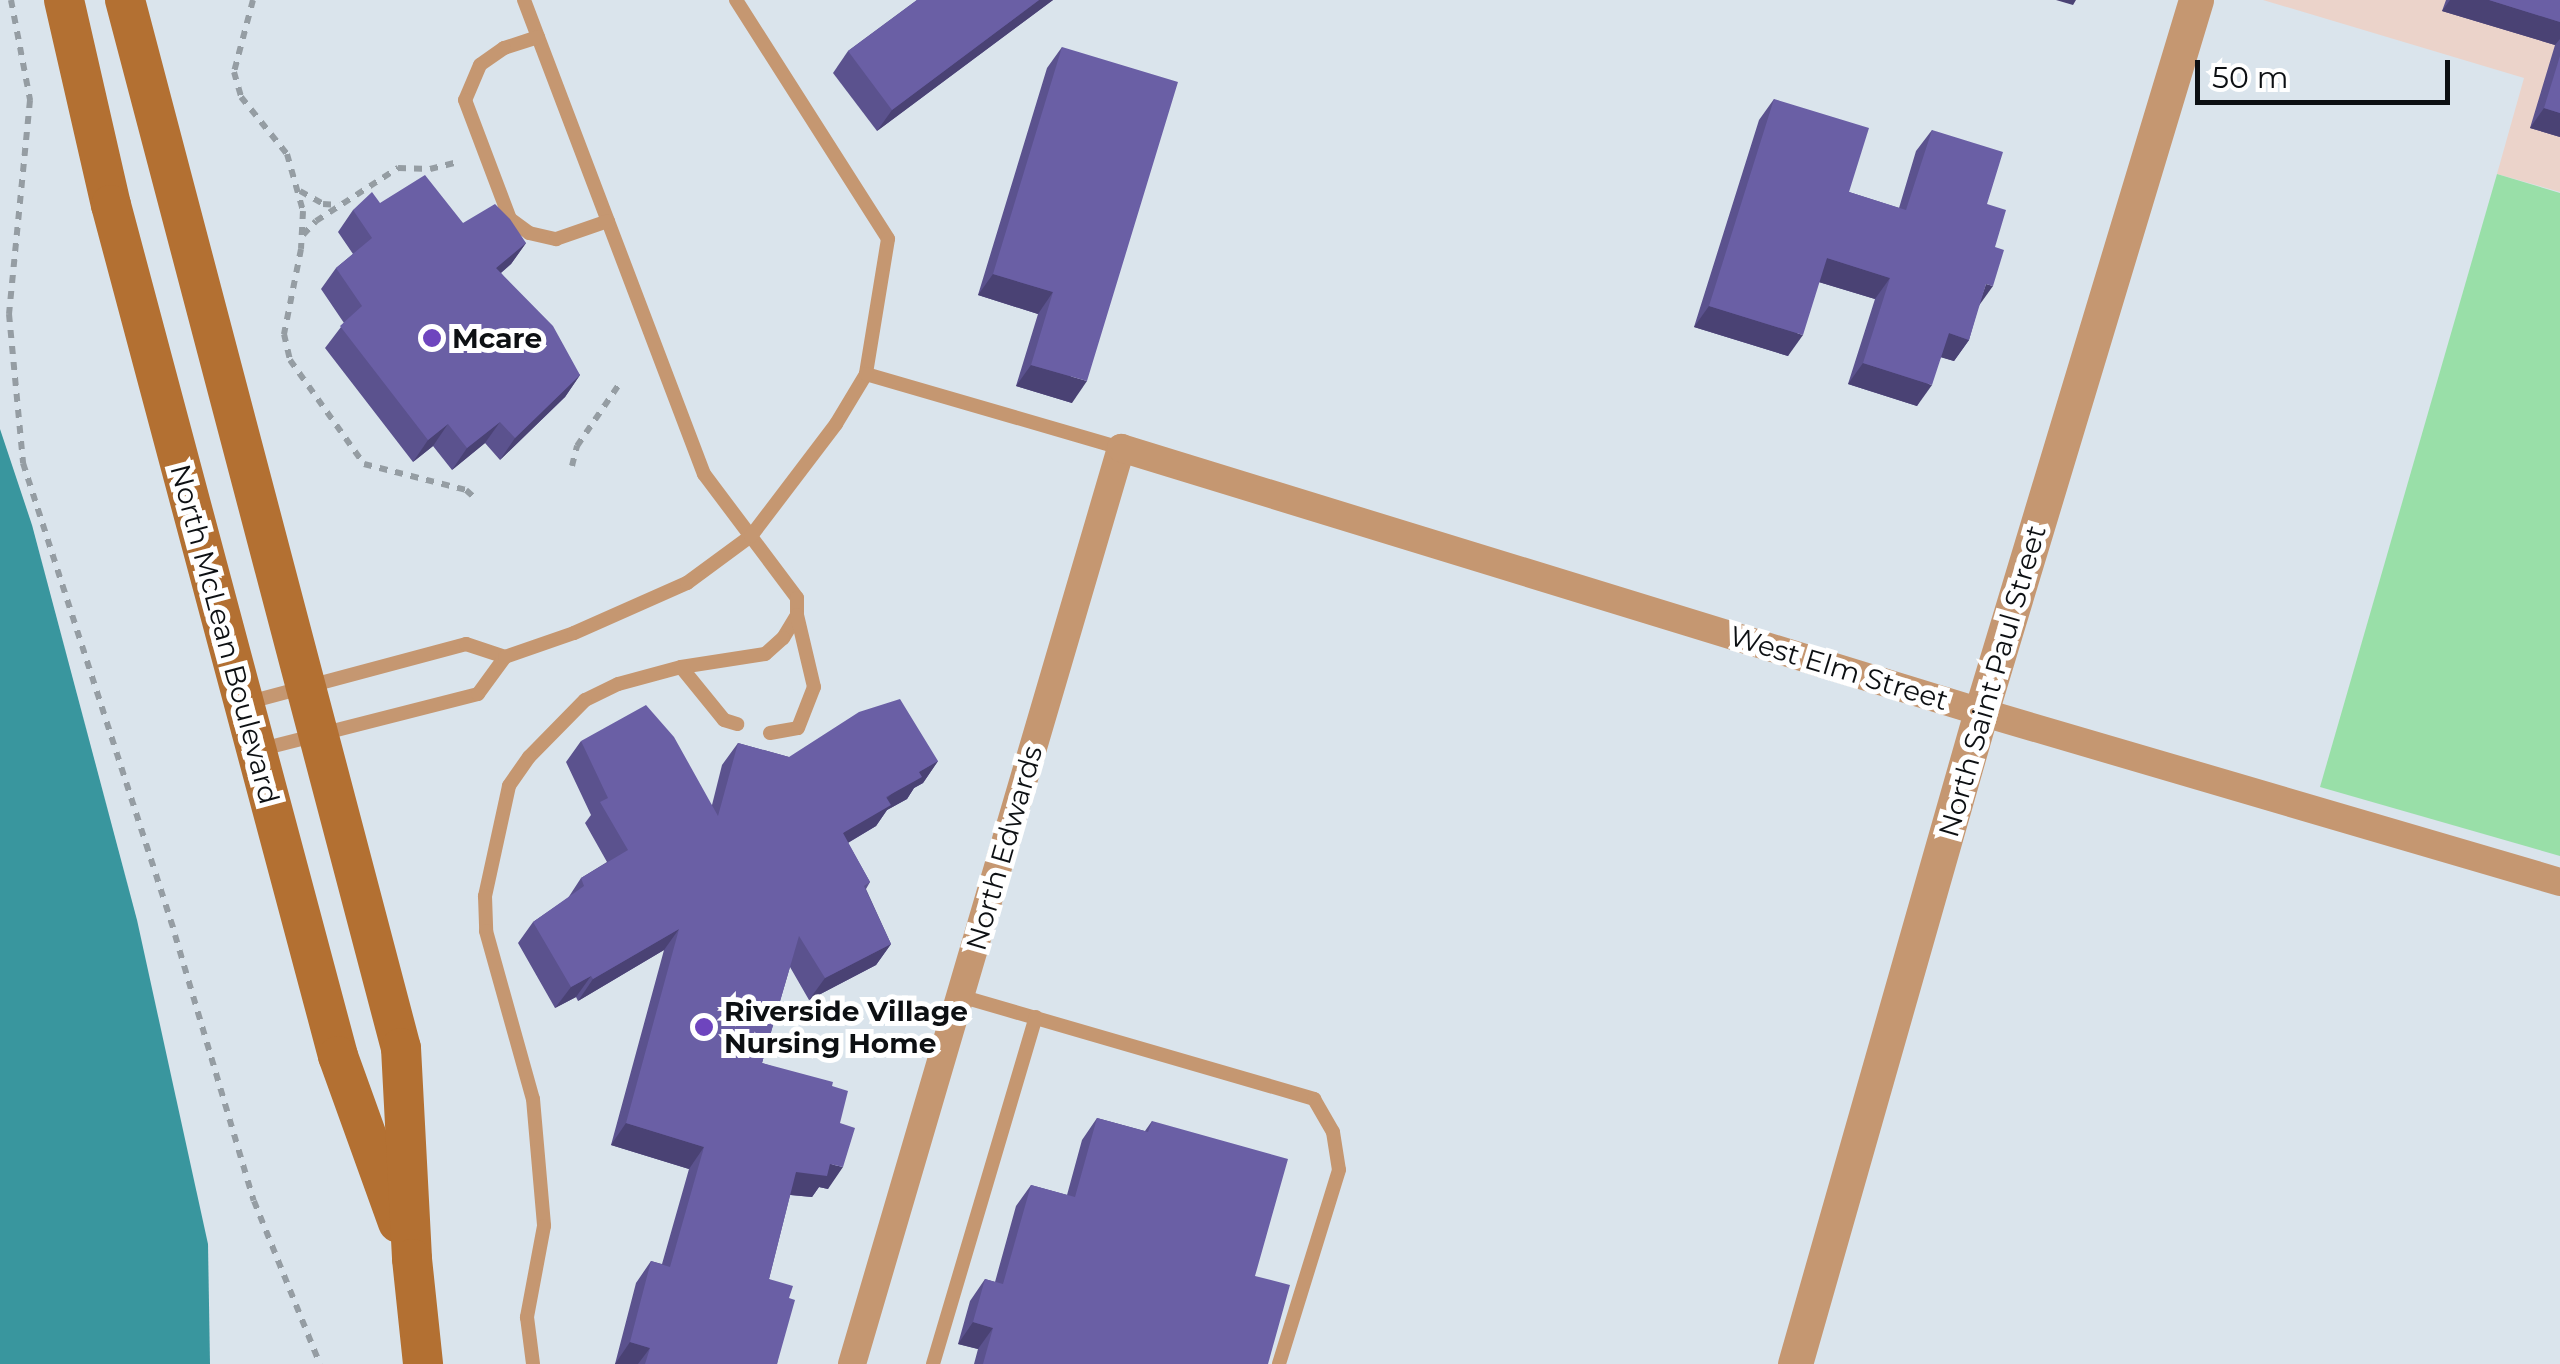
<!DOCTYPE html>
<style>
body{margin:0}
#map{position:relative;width:2560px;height:1364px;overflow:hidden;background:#dae4ec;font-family:Montserrat,sans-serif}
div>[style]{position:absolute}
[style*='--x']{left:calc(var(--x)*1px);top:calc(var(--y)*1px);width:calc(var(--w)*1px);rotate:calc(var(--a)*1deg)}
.commercial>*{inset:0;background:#ebd3ca}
.green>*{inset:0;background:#99dfa8}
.water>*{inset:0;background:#39969e}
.path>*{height:6px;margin-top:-3px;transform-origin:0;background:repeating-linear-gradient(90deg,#959da3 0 8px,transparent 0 16px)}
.service>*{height:14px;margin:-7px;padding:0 7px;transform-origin:7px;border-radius:7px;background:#c59771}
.minor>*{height:28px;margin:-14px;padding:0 14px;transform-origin:14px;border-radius:14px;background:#c59771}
.tertiary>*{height:35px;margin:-17.5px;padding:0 17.5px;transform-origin:17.5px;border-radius:17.5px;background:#c59771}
.secondary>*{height:40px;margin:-20px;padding:0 20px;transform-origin:20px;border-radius:20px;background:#b37032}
.wall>*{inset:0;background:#5b528e}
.shaded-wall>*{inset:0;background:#4a4274}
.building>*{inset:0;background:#6a5fa5}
.dots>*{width:28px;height:28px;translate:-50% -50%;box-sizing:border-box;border:5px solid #fff;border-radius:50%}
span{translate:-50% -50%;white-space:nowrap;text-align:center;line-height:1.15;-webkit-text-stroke:10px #fff;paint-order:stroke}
.poi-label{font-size:28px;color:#0d1013;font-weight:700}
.left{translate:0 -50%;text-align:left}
.street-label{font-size:28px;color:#0d1013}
.scale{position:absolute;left:2195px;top:60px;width:255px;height:45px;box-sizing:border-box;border:5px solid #0d1013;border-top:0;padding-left:12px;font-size:30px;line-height:35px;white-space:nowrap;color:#0d1013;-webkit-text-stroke:8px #fff;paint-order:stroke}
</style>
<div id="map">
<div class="commercial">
<div style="clip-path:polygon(2263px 0,2560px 0,2560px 192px,2497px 174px,2524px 78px)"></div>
</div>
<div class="green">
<div style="clip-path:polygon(2497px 174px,2560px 193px,2560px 856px,2320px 787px)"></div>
</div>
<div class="water">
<div style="clip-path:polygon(0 429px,32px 525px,137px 920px,208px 1244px,210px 1364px,0 1364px)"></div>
</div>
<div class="path">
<div style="--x:11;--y:0;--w:102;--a:79.2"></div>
<div style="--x:30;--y:100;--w:215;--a:95.6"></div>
<div style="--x:9;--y:314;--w:150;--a:84.6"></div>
<div style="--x:23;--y:463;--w:496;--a:72.1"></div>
<div style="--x:175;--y:935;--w:277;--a:73.5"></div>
<div style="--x:254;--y:1201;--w:176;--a:68"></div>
<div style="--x:253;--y:0;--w:74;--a:104.8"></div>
<div style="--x:234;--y:72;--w:26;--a:74"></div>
<div style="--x:241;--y:97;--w:73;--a:51.1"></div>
<div style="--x:287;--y:154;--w:59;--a:74.3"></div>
<div style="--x:303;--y:211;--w:38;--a:93"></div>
<div style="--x:301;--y:249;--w:87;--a:101.3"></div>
<div style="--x:284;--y:334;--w:27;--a:77"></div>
<div style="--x:290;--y:360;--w:128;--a:54.6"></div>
<div style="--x:364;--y:464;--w:105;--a:14.3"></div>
<div style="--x:466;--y:490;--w:13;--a:42"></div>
<div style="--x:300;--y:191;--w:26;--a:29"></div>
<div style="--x:323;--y:204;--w:16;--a:4"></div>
<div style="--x:303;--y:235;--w:19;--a:-47"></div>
<div style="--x:316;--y:221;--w:98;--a:-32.9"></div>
<div style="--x:398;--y:168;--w:32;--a:2"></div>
<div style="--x:430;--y:169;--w:30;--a:-14"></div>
<div style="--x:572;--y:466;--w:21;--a:-76"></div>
<div style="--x:577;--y:446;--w:73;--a:-55.7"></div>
</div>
<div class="service">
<div style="--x:524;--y:0;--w:507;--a:69.21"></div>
<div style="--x:704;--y:474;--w:155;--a:53.1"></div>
<div style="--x:797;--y:598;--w:17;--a:90"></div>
<div style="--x:797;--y:615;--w:27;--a:121"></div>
<div style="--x:783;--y:638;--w:24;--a:138"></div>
<div style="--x:765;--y:654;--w:85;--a:171.2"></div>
<div style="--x:681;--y:667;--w:65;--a:164.9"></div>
<div style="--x:618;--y:684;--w:37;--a:154"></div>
<div style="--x:585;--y:700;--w:80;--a:134.5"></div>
<div style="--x:529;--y:757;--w:35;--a:125"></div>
<div style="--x:509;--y:786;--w:113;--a:102.3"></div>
<div style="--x:485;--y:896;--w:35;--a:88"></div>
<div style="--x:486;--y:931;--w:174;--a:74.4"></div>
<div style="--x:533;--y:1099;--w:127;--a:85"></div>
<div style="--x:544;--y:1226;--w:93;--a:100.6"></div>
<div style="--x:527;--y:1317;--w:47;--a:82.7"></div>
<div style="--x:736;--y:0;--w:283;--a:57.5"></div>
<div style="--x:888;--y:239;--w:137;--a:99.3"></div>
<div style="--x:538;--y:37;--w:36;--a:162"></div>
<div style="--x:504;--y:48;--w:29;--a:145"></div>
<div style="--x:480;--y:65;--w:38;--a:113"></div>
<div style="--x:465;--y:100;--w:127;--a:69.3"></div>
<div style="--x:510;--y:219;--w:24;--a:36"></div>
<div style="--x:529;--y:233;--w:28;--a:13"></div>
<div style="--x:556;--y:239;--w:55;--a:-19.1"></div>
<div style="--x:681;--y:667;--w:68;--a:50.9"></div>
<div style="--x:724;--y:720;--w:14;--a:17"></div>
<div style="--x:246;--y:703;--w:228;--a:-15"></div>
<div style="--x:466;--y:644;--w:41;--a:18.4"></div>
<div style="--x:770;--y:733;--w:28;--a:-10"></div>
<div style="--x:798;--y:728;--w:44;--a:-68.7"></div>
<div style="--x:814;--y:687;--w:74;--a:-103.3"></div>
<div style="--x:262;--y:749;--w:223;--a:-14.3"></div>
<div style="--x:478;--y:694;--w:46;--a:-53.9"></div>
<div style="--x:505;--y:657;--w:73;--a:-19.2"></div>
<div style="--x:574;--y:633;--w:124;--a:-23.9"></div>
<div style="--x:687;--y:583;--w:79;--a:-36.3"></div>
<div style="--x:751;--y:536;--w:141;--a:-52.8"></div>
<div style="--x:836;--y:424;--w:58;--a:-59"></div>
<div style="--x:866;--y:374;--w:266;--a:16.2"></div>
<div style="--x:960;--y:996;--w:369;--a:16.2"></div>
<div style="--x:1314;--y:1099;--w:38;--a:60"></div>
<div style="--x:1333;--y:1132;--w:38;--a:81"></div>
<div style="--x:1339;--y:1170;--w:203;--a:107.2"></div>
<div style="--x:933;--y:1364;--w:362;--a:-73.5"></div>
</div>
<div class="minor">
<div style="--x:852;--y:1364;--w:955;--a:-73.63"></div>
<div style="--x:1121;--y:448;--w:900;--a:17.07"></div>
<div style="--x:1981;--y:712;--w:603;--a:16.36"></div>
</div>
<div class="tertiary">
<div style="--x:1795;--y:1364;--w:678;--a:-74.08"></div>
<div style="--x:1981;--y:712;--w:744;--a:-73.2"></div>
</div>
<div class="secondary">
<div style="--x:64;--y:0;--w:210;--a:77.1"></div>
<div style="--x:111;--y:205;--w:881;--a:75.06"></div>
<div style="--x:338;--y:1056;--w:177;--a:70.2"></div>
<div style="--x:125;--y:0;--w:1084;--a:75.25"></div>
<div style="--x:401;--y:1048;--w:211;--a:87"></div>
<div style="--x:412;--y:1259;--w:106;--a:84"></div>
</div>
<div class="wall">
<div style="clip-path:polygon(917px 0,1053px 0,877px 131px,833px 73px,848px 51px)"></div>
<div style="clip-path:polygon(2446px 0,2560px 0,2560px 137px,2530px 128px,2555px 45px,2442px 11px)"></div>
<div style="clip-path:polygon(1062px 47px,1072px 403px,1016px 386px,1038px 314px,978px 295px,1047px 68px)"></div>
<div style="clip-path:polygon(1774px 99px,1849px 192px,1899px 208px,1916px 151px,1932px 130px,1987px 204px,1995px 247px,1969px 340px,1954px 361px,1941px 357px,1917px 406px,1848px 384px,1875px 299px,1819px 282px,1788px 356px,1694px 327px,1759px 120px)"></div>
<div style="clip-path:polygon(380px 203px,463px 223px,526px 243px,511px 264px,501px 273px,580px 375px,565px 397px,500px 460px,485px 443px,452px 470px,433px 446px,413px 462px,325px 348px,344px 323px,321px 289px,336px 268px,353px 254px,338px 232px,353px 210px)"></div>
<div style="clip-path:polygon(581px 741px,712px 805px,722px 765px,738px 743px,789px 757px,938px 761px,923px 783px,914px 788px,907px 799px,887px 810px,876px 826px,848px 843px,870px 882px,866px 889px,891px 944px,876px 965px,809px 1000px,790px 967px,762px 1063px,832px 1086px,840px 1123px,828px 1189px,819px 1187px,812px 1197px,790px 1195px,769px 1279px,789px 1298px,777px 1364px,615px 1364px,636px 1283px,651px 1261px,662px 1264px,689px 1169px,611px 1145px,664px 950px,578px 1001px,576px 997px,555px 1008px,518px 943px,533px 922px,568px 898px,581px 878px,607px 862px,585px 823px,591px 815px,566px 762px)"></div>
<div style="clip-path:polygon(1097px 1118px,1145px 1131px,1152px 1121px,1255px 1276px,1268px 1364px,974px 1364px,978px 1349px,958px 1344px,970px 1301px,985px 1279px,995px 1282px,1016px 1206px,1031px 1185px,1067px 1195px,1082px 1140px)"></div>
</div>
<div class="shaded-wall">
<div style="clip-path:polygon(1039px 0,1053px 0,877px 131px,892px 110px)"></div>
<div style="clip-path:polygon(2056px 0,2076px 0,2073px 5px)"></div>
<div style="clip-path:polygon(2450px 0,2489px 0,2560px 22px,2560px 39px,2555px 45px,2442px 11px)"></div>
<div style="clip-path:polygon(2544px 108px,2560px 113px,2560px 137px,2530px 128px)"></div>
<div style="clip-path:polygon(526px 243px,511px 264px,481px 290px,496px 268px)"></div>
<div style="clip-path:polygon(1827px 258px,1890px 278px,1875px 299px,1812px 280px)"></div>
<div style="clip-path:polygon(993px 274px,1053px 292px,1038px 314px,978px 295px)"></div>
<div style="clip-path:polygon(1986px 284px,1993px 286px,1978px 307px)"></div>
<div style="clip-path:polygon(1709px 306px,1803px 335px,1788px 356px,1694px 327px)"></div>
<div style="clip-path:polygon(1949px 333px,1969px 340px,1954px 361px,1933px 355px)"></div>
<div style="clip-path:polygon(1863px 363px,1932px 385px,1917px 406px,1848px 384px)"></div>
<div style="clip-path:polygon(1031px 365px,1087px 381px,1072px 403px,1016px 386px)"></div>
<div style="clip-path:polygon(580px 375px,565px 397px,500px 460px,515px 438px)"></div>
<div style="clip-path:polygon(500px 422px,485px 443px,452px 470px,467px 448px)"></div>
<div style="clip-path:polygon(448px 424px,433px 446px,413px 462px,428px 440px)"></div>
<div style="clip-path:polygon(938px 761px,923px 783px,914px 788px,907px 799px,887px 810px,876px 826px,827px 855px,843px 833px,919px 772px)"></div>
<div style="clip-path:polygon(679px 929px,664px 950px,578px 1001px,593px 979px)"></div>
<div style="clip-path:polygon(891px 944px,876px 965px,809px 1000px,825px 978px)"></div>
<div style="clip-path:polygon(591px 976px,576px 997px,555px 1008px,571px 987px)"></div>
<div style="clip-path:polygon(626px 1123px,704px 1147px,689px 1169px,611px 1145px)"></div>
<div style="clip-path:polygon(830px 1164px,843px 1167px,828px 1189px,819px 1187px,812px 1197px,781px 1194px,796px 1172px)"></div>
<div style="clip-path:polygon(973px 1322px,993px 1328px,978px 1349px,958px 1344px)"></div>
<div style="clip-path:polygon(630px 1342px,650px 1348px,638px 1364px,615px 1364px)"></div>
</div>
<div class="building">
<div style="clip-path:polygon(917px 0,1039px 0,892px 110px,848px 51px)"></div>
<div style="clip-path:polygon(2489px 0,2560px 0,2560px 22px)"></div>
<div style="clip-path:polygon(1062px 47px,1178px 82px,1087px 381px,1031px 365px,1053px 292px,993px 274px)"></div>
<div style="clip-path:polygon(2560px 56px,2560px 113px,2544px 108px)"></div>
<div style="clip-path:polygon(1774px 99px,1869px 128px,1849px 192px,1906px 210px,1932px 130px,2003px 152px,1987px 204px,2006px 210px,1995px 247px,2004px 250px,1993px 286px,1986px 284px,1969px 340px,1949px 333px,1932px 385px,1863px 363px,1890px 278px,1827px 258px,1803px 335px,1709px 306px)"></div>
<div style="clip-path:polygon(425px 175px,463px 223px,495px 204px,510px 219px,526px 243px,496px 268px,553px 326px,580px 375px,515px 438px,500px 422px,467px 448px,448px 424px,428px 440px,340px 326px,362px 306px,336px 268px,372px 238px,353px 210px,372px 192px,380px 203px)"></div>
<div style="clip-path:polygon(900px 699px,938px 761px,919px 772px,922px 777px,886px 797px,891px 805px,843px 833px,870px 882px,864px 886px,891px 944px,825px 978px,799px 936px,762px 1063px,833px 1082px,832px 1086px,848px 1091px,840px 1123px,855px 1128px,843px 1167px,830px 1164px,827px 1176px,796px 1172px,769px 1279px,793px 1286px,789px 1298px,795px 1300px,777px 1364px,645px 1364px,650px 1348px,630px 1342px,651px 1261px,670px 1267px,704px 1147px,626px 1123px,679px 929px,593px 979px,591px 976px,571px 987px,533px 922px,584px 886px,581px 878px,628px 850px,600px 802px,608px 798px,581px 741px,646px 705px,674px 737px,718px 816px,738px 743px,789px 757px,859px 712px)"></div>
<div style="clip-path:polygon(1097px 1118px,1148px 1132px,1152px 1121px,1288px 1159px,1255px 1276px,1290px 1285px,1268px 1364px,983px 1364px,993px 1328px,973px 1322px,985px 1279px,1003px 1284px,1031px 1185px,1075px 1197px)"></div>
</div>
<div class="dots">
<div style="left:432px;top:338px;background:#6e45be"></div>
<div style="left:704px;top:1027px;background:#6e45be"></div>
</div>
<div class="poi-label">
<span class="left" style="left:452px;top:338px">Mcare</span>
<span class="left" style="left:724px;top:1027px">Riverside Village<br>Nursing Home</span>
</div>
<div class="street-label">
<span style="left:225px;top:634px;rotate:75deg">North McLean Boulevard</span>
<span style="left:1839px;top:668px;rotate:17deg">West Elm Street</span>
<span style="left:1992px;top:681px;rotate:-74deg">North Saint Paul Street</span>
<span style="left:1004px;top:848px;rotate:-74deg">North Edwards</span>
</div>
<div class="scale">50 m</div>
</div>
